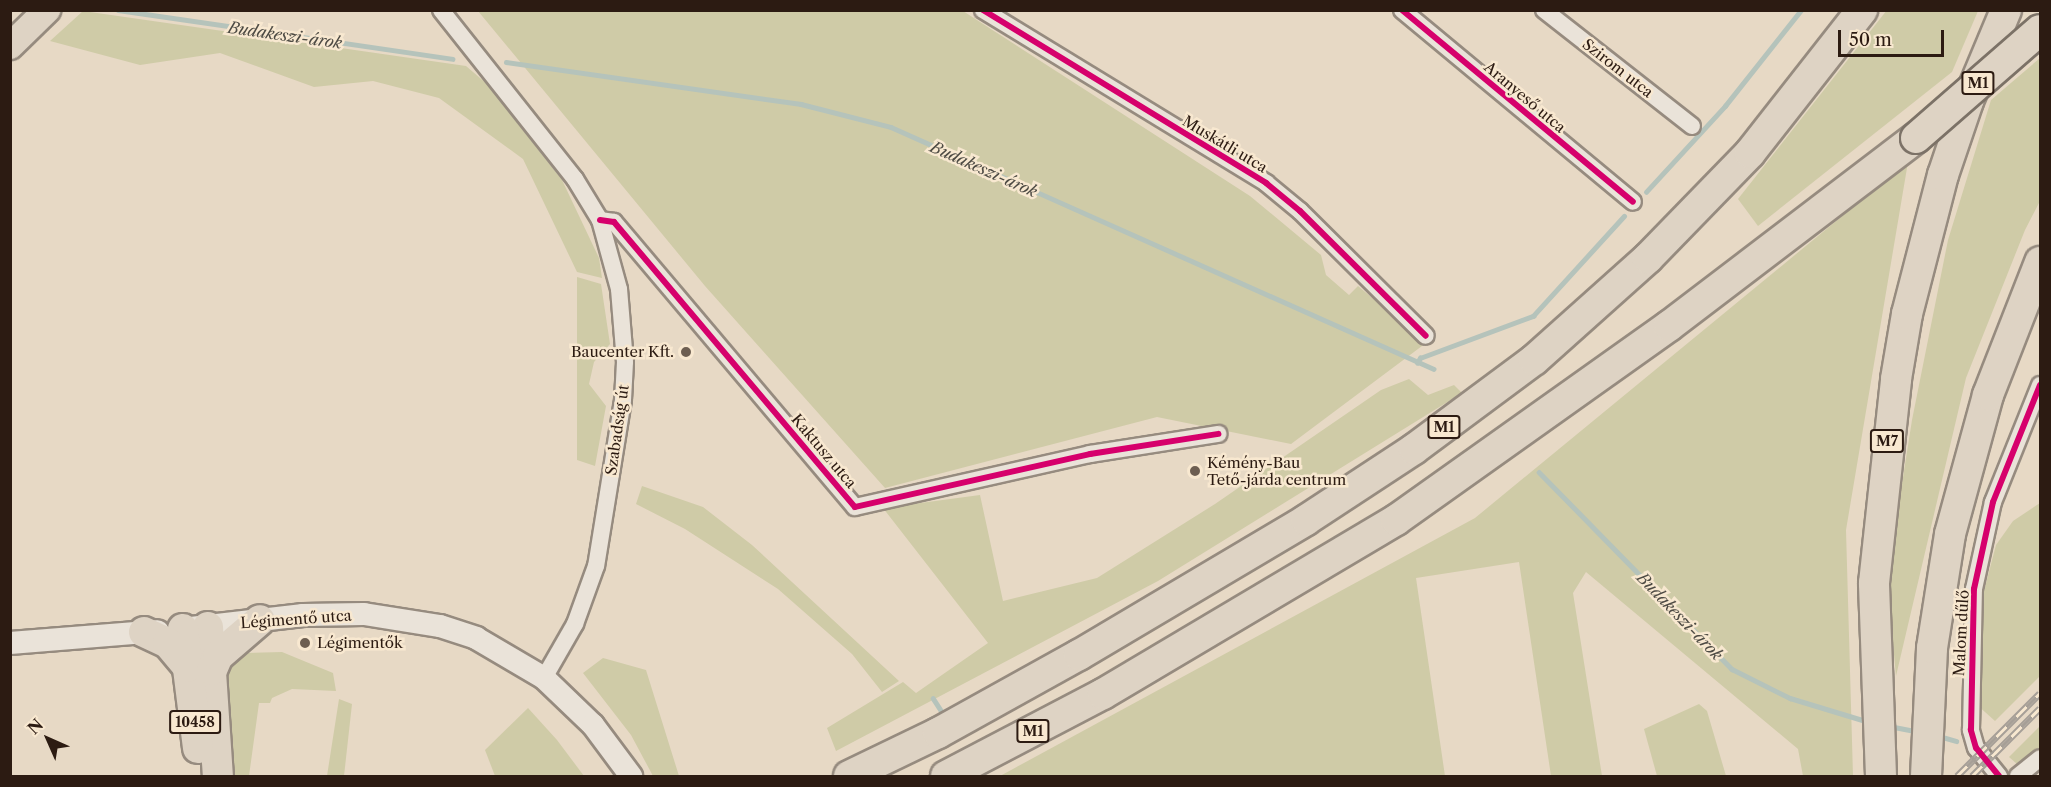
<!DOCTYPE html>
<meta charset="utf-8">
<style>
body{margin:0}
#map{position:relative;width:2051px;height:787px;overflow:hidden;background:#e7d9c5;font-family:"Libre Caslon Text",serif}
div>[style]{position:absolute}
[style*='--x']{left:calc(var(--x)*1px);top:calc(var(--y)*1px);width:calc(var(--w)*1px);rotate:calc(var(--a)*1deg)}
.green>*{inset:0;background:#cfcba7}
.stream>*{height:4.5px;margin:-2.25px;padding:0 2.25px;transform-origin:2.25px;border-radius:2.25px;background:#b5c3bb}
.roads{filter:drop-shadow(2px 0 #968b7f) drop-shadow(-2px 0 #968b7f) drop-shadow(0 2px #968b7f) drop-shadow(0 -2px #968b7f)}
.minor>*{height:16px;margin:-8px;padding:0 8px;transform-origin:8px;border-radius:8px;background:#eae3d9}
.secondary>*{height:22px;margin:-11px;padding:0 11px;transform-origin:11px;border-radius:11px;background:#eae3d9}
.primary>*{height:26px;margin:-13px;padding:0 13px;transform-origin:13px;border-radius:13px;background:#ded3c4}
.motorway>*{height:30px;margin:-15px;padding:0 15px;transform-origin:15px;border-radius:15px;background:#ded3c4}
.rail>*{height:7px;margin-top:-3.5px;transform-origin:0;background:repeating-linear-gradient(90deg,#f8e8d0 0 14px,#a69f97 0 28px);box-sizing:border-box;border-block:2px solid #a69f97}
.bridges{filter:drop-shadow(2px 0 #7c7267) drop-shadow(-2px 0 #7c7267) drop-shadow(0 2px #7c7267) drop-shadow(0 -2px #7c7267)}
.motorway-bridge>*{height:30px;margin:-15px;padding:0 15px;transform-origin:15px;border-radius:15px;background:#ded3c4}
.cycleway>*{height:6px;margin:-3px;padding:0 3px;transform-origin:3px;border-radius:3px;background:#d6006c}
.dots>*{width:16px;height:16px;translate:-50% -50%;box-sizing:border-box;border:3px solid #f8e8d0;border-radius:50%}
span{translate:-50% -50%;white-space:nowrap;text-align:center;line-height:1.15;-webkit-text-stroke:5px #f8e8d0;paint-order:stroke}
.shield-label span{padding:2px 4px;background:#f8e8d0;border:2px solid;border-radius:4px;-webkit-text-stroke-width:0}
.shield-label{font-size:14px;color:#2c1b12;font-weight:700}
.street-label{font-size:15px;color:#2c1b12}
.poi-label{font-size:15px;color:#2c1b12}
.right{translate:-100% -50%;text-align:right}
.left{translate:0 -50%;text-align:left}
.water-label{font-size:16px;color:#4e4b44;font-style:italic}
.frame{position:absolute;inset:0;border:12px solid #2c1b12;pointer-events:none}
.north{position:absolute;left:18px;top:709px;width:60px;height:60px;-webkit-text-stroke:4px #f8e8d0;paint-order:stroke;rotate:315deg;font-size:16px;font-weight:700;line-height:24px;text-align:center;color:#2c1b12}
.north::after{content:'';display:block;margin:auto;width:21px;height:27px;background:#2c1b12;clip-path:polygon(50% 0,100% 100%,50% 72%,0 100%)}
.scale{position:absolute;left:1838px;top:30px;width:106px;height:27px;box-sizing:border-box;border:3px solid #2c1b12;border-top:0;padding-left:8px;font-size:18px;line-height:21px;white-space:nowrap;color:#2c1b12;-webkit-text-stroke:4px #f8e8d0;paint-order:stroke}
</style>
<div id="map">
<div class="green">
<div style="clip-path:polygon(1887px 10px,1978px 11px,1952px 72px,1758px 226px,1738px 199px)"></div>
<div style="clip-path:polygon(83px 11px,466px 66px,487px 84px,562px 180px,599px 258px,602px 278px,577px 272px,523px 159px,439px 98px,373px 81px,314px 87px,220px 53px,140px 65px,50px 41px)"></div>
<div style="clip-path:polygon(478px 11px,963px 11px,1250px 196px,1321px 255px,1326px 275px,1349px 295px,1358px 286px,1426px 343px,1291px 444px,1157px 417px,885px 488px,705px 286px)"></div>
<div style="clip-path:polygon(2040px 58px,2040px 201px,2025px 230px,1966px 378px,1896px 676px,1887px 579px,1912px 420px,1948px 240px,1991px 100px)"></div>
<div style="clip-path:polygon(1908px 162px,1846px 530px,1853px 776px,1803px 776px,1798px 749px,1586px 572px,1573px 593px,1602px 776px,1551px 776px,1519px 562px,1416px 578px,1445px 776px,1000px 776px,1475px 518px)"></div>
<div style="clip-path:polygon(577px 277px,601px 284px,610px 344px,594px 362px,589px 384px,606px 406px,595px 466px,577px 460px)"></div>
<div style="clip-path:polygon(1409px 379px,1428px 395px,1454px 385px,1462px 393px,1158px 581px,836px 751px,827px 728px,903px 682px,916px 693px,988px 643px,883px 508px,980px 495px,1003px 601px,1097px 578px,1215px 504px,1381px 390px)"></div>
<div style="clip-path:polygon(642px 486px,703px 507px,752px 545px,899px 681px,882px 692px,852px 654px,778px 589px,685px 529px,636px 504px)"></div>
<div style="clip-path:polygon(2040px 503px,2040px 676px,1995px 721px,1975px 703px,1975px 625px,1996px 545px,2013px 521px)"></div>
<div style="clip-path:polygon(282px 652px,333px 673px,336px 691px,292px 689px,272px 698px,270px 703px,259px 703px,249px 776px,228px 776px,224px 677px,229px 663px,243px 653px)"></div>
<div style="clip-path:polygon(603px 658px,646px 670px,679px 776px,653px 776px,631px 735px,583px 673px)"></div>
<div style="clip-path:polygon(339px 699px,352px 704px,344px 776px,327px 776px)"></div>
<div style="clip-path:polygon(1699px 704px,1707px 711px,1726px 776px,1657px 776px,1644px 729px)"></div>
<div style="clip-path:polygon(528px 708px,557px 740px,584px 776px,495px 776px,485px 750px)"></div>
<div style="clip-path:polygon(2040px 726px,2040px 749px,2017px 764px,2009px 757px)"></div>
</div>
<div class="stream">
<div style="--x:118;--y:10;--w:338;--a:8.3"></div>
<div style="--x:506;--y:62;--w:298;--a:8.1"></div>
<div style="--x:801;--y:104;--w:93;--a:14.3"></div>
<div style="--x:891;--y:127;--w:594;--a:24.02"></div>
<div style="--x:1646;--y:192;--w:117;--a:-47.4"></div>
<div style="--x:1725;--y:106;--w:122;--a:-51.6"></div>
<div style="--x:1417;--y:363;--w:6;--a:-59"></div>
<div style="--x:1420;--y:358;--w:121;--a:-20.4"></div>
<div style="--x:1533;--y:316;--w:135;--a:-47.7"></div>
<div style="--x:1539;--y:472;--w:276;--a:45.6"></div>
<div style="--x:1732;--y:669;--w:65;--a:26.6"></div>
<div style="--x:1790;--y:698;--w:83;--a:16.9"></div>
<div style="--x:933;--y:698;--w:17;--a:57"></div>
<div style="--x:1889;--y:726;--w:31;--a:11"></div>
<div style="--x:1939;--y:736;--w:18;--a:16"></div>
</div>
<div class="roads">
<div class="minor">
<div style="--x:441;--y:10;--w:216;--a:51.6"></div>
<div style="--x:575;--y:179;--w:48;--a:58.6"></div>
<div style="--x:600;--y:220;--w:72;--a:74.6"></div>
<div style="--x:619;--y:289;--w:73;--a:85.3"></div>
<div style="--x:625;--y:362;--w:38;--a:93"></div>
<div style="--x:623;--y:400;--w:168;--a:99.2"></div>
<div style="--x:596;--y:566;--w:62;--a:109.9"></div>
<div style="--x:575;--y:624;--w:62;--a:119.9"></div>
<div style="--x:983;--y:10;--w:332;--a:31.4"></div>
<div style="--x:1266;--y:183;--w:44;--a:39.5"></div>
<div style="--x:1300;--y:211;--w:177;--a:44.8"></div>
<div style="--x:1402;--y:10;--w:300;--a:39.7"></div>
<div style="--x:1544;--y:10;--w:188;--a:38.1"></div>
<div style="--x:600;--y:220;--w:14;--a:8"></div>
<div style="--x:614;--y:222;--w:373;--a:49.8"></div>
<div style="--x:855;--y:507;--w:241;--a:-12.7"></div>
<div style="--x:1090;--y:454;--w:130;--a:-8.9"></div>
<div style="--x:1999;--y:776;--w:36;--a:-129"></div>
<div style="--x:1976;--y:748;--w:19;--a:-106"></div>
<div style="--x:1971;--y:730;--w:141;--a:-88.8"></div>
<div style="--x:1974;--y:589;--w:89;--a:-77.7"></div>
<div style="--x:1993;--y:502;--w:126;--a:-68.1"></div>
<div style="--x:2018;--y:776;--w:28;--a:-39"></div>
</div>
<div class="secondary">
<div style="--x:191;--y:628;--w:113;--a:-6.6"></div>
<div style="--x:303;--y:615;--w:61;--a:-0.9"></div>
<div style="--x:364;--y:614;--w:77;--a:9"></div>
<div style="--x:440;--y:626;--w:38;--a:18"></div>
<div style="--x:476;--y:638;--w:79;--a:30.5"></div>
<div style="--x:544;--y:678;--w:68;--a:43.8"></div>
<div style="--x:593;--y:725;--w:64;--a:53.3"></div>
<div style="--x:10;--y:643;--w:148;--a:-4.6"></div>
</div>
<div class="primary">
<div style="--x:10;--y:46;--w:52;--a:-44.2"></div>
</div>
<div class="motorway">
<div style="--x:208;--y:627;--w:149;--a:86.2"></div>
<div style="--x:183;--y:629;--w:120;--a:82.8"></div>
<div style="--x:144;--y:632;--w:26;--a:25"></div>
<div style="--x:168;--y:643;--w:31;--a:50"></div>
<div style="--x:212;--y:670;--w:15;--a:-67"></div>
<div style="--x:218;--y:656;--w:55;--a:-40.6"></div>
<div style="--x:849;--y:776;--w:99;--a:-25.8"></div>
<div style="--x:938;--y:733;--w:161;--a:-29"></div>
<div style="--x:1079;--y:655;--w:264;--a:-30.7"></div>
<div style="--x:1306;--y:520;--w:129;--a:-33.3"></div>
<div style="--x:1414;--y:449;--w:149;--a:-36.6"></div>
<div style="--x:1534;--y:360;--w:153;--a:-41.8"></div>
<div style="--x:1648;--y:258;--w:146;--a:-45.8"></div>
<div style="--x:1750;--y:153;--w:182;--a:-51.9"></div>
<div style="--x:946;--y:776;--w:177;--a:-27.6"></div>
<div style="--x:1103;--y:694;--w:341;--a:-30.7"></div>
<div style="--x:1396;--y:520;--w:335;--a:-35.4"></div>
<div style="--x:1669;--y:326;--w:310;--a:-37.3"></div>
<div style="--x:1881;--y:776;--w:193;--a:-92.1"></div>
<div style="--x:1874;--y:583;--w:205;--a:-83.8"></div>
<div style="--x:1896;--y:379;--w:66;--a:-80.4"></div>
<div style="--x:1907;--y:314;--w:144;--a:-75.5"></div>
<div style="--x:1943;--y:175;--w:78;--a:-71.3"></div>
<div style="--x:1968;--y:101;--w:99;--a:-67.3"></div>
<div style="--x:1926;--y:776;--w:128;--a:-87.3"></div>
<div style="--x:1932;--y:648;--w:115;--a:-81"></div>
<div style="--x:1950;--y:534;--w:144;--a:-74.7"></div>
<div style="--x:1988;--y:395;--w:143;--a:-68.6"></div>
</div>
</div>
<div class="rail">
<div style="--x:1957;--y:776;--w:117;--a:-45"></div>
<div style="--x:1972;--y:776;--w:96;--a:-45"></div>
</div>
<div class="bridges">
<div class="motorway-bridge">
<div style="--x:1916;--y:138;--w:164;--a:-41.1"></div>
</div>
</div>
<div class="cycleway">
<div style="--x:983;--y:10;--w:332;--a:31.4"></div>
<div style="--x:1266;--y:183;--w:44;--a:39.5"></div>
<div style="--x:1300;--y:211;--w:177;--a:44.8"></div>
<div style="--x:1402;--y:10;--w:300;--a:39.7"></div>
<div style="--x:600;--y:220;--w:14;--a:8"></div>
<div style="--x:614;--y:222;--w:373;--a:49.8"></div>
<div style="--x:855;--y:507;--w:241;--a:-12.7"></div>
<div style="--x:1090;--y:454;--w:130;--a:-8.9"></div>
<div style="--x:1999;--y:776;--w:36;--a:-129"></div>
<div style="--x:1976;--y:748;--w:19;--a:-106"></div>
<div style="--x:1971;--y:730;--w:141;--a:-88.8"></div>
<div style="--x:1974;--y:589;--w:89;--a:-77.7"></div>
<div style="--x:1993;--y:502;--w:126;--a:-68.1"></div>
</div>
<div class="dots">
<div style="left:686px;top:352px;background:#6d5e51"></div>
<div style="left:1195px;top:471px;background:#6d5e51"></div>
<div style="left:305px;top:643px;background:#6d5e51"></div>
</div>
<div class="shield-label">
<span style="left:1978px;top:83px">M1</span>
<span style="left:1444px;top:427px">M1</span>
<span style="left:1887px;top:441px">M7</span>
<span style="left:195px;top:722px">10458</span>
<span style="left:1033px;top:731px">M1</span>
</div>
<div class="street-label">
<span style="left:1618px;top:68px;rotate:38deg">Szirom utca</span>
<span style="left:1525px;top:97px;rotate:40deg">Aranyeső utca</span>
<span style="left:1225px;top:144px;rotate:31deg">Muskátli utca</span>
<span style="left:617px;top:430px;rotate:-82deg">Szabadság út</span>
<span style="left:824px;top:451px;rotate:50deg">Kaktusz utca</span>
<span style="left:296px;top:619px;rotate:-4deg">Légimentő utca</span>
<span style="left:1961px;top:633px;rotate:-87deg">Malom dűlő</span>
</div>
<div class="poi-label">
<span class="right" style="left:674px;top:352px">Baucenter Kft.</span>
<span class="left" style="left:1207px;top:471px">Kémény-Bau<br>Tető-járda centrum</span>
<span class="left" style="left:317px;top:643px">Légimentők</span>
</div>
<div class="water-label">
<span style="left:285px;top:35px;rotate:8deg">Budakeszi-árok</span>
<span style="left:984px;top:169px;rotate:24deg">Budakeszi-árok</span>
<span style="left:1680px;top:616px;rotate:46deg">Budakeszi-árok</span>
</div>
<div class="frame"></div>
<div class="north">N</div>
<div class="scale">50 m</div>
</div>
